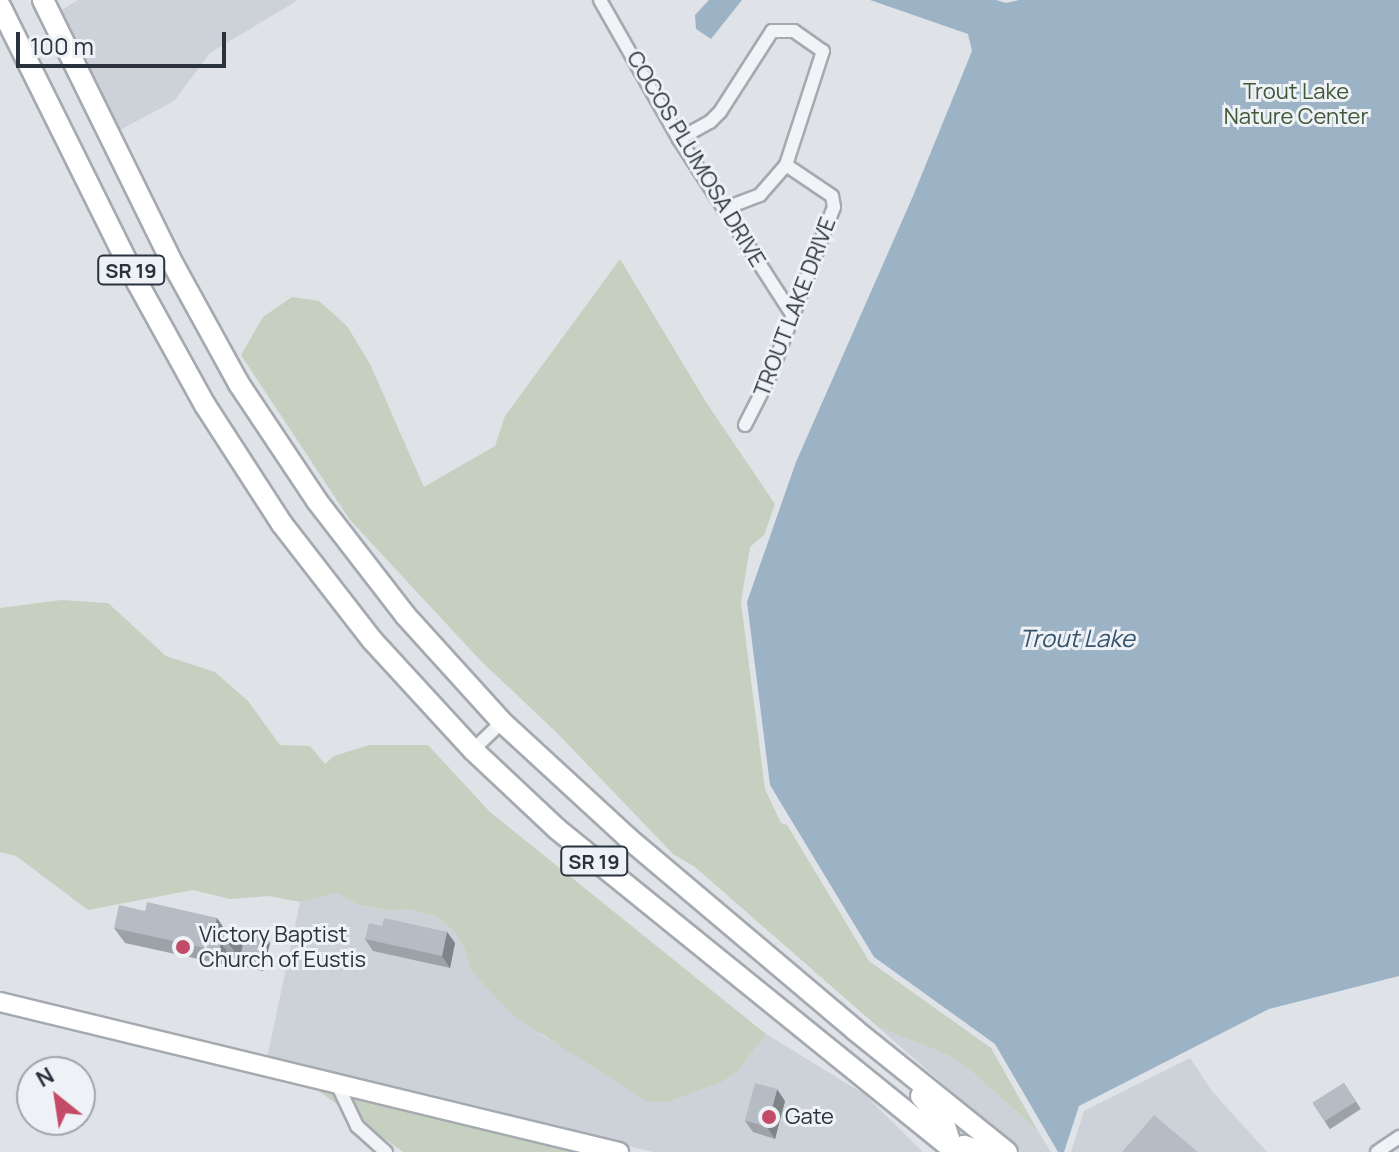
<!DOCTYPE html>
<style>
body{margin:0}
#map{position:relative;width:1399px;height:1152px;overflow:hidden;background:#dfe3e7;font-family:Manrope,sans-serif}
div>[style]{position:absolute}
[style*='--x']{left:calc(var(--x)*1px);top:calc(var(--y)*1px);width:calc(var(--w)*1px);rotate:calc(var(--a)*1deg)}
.built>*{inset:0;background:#cdd2d9}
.green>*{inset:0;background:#c6d0c0}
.water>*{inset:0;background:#9cb3c5}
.roads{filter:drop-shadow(2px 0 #a5aab1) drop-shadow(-2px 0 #a5aab1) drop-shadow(0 2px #a5aab1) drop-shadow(0 -2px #a5aab1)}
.street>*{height:12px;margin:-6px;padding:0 6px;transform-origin:6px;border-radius:6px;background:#f1f3f6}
.secondary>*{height:18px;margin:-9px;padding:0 9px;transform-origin:9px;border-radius:9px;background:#fff}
.primary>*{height:20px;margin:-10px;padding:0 10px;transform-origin:10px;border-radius:10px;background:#fff}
.wall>*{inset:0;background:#9da2a8;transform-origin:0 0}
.shaded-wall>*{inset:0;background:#7f8488}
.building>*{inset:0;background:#b6bcc3;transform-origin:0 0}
.dots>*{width:22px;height:22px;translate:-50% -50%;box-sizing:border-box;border:4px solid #eef1f5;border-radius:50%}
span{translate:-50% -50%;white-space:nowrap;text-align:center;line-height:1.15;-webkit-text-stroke:6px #eef1f5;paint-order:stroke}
.shield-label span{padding:2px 6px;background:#eef1f5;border:2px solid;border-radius:6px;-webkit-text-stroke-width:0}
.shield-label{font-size:20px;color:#29323d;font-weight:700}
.park-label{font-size:22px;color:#405837}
.street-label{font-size:22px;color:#29323d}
.poi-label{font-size:22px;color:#29323d}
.left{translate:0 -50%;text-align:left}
.water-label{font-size:24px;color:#36536e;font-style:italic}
.north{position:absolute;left:16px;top:1056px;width:80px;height:80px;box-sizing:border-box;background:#eef1f5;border:2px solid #9fa5ab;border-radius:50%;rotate:330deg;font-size:22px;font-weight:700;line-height:32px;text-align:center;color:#29323d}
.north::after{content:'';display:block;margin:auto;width:28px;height:36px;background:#c44b67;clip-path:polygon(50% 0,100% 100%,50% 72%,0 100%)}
.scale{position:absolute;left:16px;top:32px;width:210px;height:36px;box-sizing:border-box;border:4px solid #29323d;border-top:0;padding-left:10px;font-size:24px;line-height:28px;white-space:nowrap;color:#29323d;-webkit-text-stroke:6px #eef1f5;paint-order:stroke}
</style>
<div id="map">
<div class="built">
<div style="clip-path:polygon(78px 0,298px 0,210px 53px,174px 101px,120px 130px,60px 11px)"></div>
<div style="clip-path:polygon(337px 893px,356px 904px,391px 911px,407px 909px,435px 916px,453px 930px,465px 950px,471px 971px,544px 1037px,668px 1102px,738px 1071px,766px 1034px,864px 1094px,923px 1152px,653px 1152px,267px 1058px,300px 902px)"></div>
<div style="clip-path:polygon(878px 1027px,948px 1055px,970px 1070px,1038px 1131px,1051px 1152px,1021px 1152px)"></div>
<div style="clip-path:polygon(1190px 1058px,1212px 1091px,1267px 1152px,1071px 1152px,1084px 1111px)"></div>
</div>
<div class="green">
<div style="clip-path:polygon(620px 259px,706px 402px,775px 504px,764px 535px,750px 547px,741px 602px,765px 789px,781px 823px,787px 825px,869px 961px,991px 1048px,1038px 1131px,970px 1070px,948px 1055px,878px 1027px,695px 867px,673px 854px,558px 734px,480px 660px,350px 520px,241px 355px,263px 317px,292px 297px,319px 301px,347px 326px,370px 364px,424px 487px,495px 446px,505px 416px)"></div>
<div style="clip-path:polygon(61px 600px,108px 603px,166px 656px,215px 672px,248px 701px,280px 745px,310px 746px,325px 764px,334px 756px,369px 745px,428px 745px,490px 812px,766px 1034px,738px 1071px,721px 1082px,668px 1102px,646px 1101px,515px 1017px,471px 971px,465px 950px,453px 930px,435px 916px,407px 909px,391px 911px,356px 904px,337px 893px,300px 902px,269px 896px,230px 899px,193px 890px,88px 910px,16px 856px,0 852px,0 608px)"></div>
<div style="clip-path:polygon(309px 1084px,586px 1152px,403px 1152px)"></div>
</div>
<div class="water">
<div style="clip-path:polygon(709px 0,742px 0,711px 39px,696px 29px,695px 15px)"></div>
<div style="clip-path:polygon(870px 0,996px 0,1006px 3px,1019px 0,1399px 0,1399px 976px,1269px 1009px,1079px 1106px,1064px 1152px,1058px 1152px,995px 1044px,874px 957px,770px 785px,747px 602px,796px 462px,913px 196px,972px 51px,968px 34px)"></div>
</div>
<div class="roads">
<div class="street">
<div style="--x:600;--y:0;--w:160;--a:60.4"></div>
<div style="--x:679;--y:139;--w:211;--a:57.2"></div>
<div style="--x:679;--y:139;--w:35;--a:-29"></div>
<div style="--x:710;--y:122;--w:14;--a:-45"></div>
<div style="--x:720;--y:112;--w:96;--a:-57.3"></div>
<div style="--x:772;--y:31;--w:22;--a:0"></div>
<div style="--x:794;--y:31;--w:35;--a:35"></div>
<div style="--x:823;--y:51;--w:120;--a:108"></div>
<div style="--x:786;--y:165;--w:40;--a:131"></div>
<div style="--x:760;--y:195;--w:39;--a:159"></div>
<div style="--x:745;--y:425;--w:53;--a:-62.9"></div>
<div style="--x:769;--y:378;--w:183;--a:-69.2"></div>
<div style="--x:834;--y:207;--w:11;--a:-100"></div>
<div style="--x:832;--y:196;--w:55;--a:-146"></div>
<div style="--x:473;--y:750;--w:40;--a:-44"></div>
<div style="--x:337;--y:1084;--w:47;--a:64.5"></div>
<div style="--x:357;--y:1126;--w:39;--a:42"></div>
<div style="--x:1377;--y:1152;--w:27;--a:-34"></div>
</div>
<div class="secondary">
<div style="--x:0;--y:1002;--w:637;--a:13.62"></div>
</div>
<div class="primary">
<div style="--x:43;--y:0;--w:294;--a:63.8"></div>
<div style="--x:173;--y:264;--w:137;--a:61.2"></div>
<div style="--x:239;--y:384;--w:141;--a:56.3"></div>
<div style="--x:317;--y:501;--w:144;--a:52.3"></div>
<div style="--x:405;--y:615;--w:144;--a:47.8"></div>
<div style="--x:502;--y:722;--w:171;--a:42.6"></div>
<div style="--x:628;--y:838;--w:297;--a:40.2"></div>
<div style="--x:855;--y:1030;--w:195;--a:38.8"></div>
<div style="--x:0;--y:6;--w:308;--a:63.6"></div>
<div style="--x:137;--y:282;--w:141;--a:61.1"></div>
<div style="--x:205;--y:405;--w:142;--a:57.1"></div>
<div style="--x:282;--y:524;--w:147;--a:52.2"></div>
<div style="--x:372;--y:640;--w:149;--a:47.4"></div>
<div style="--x:473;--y:750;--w:115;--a:43.2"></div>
<div style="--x:557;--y:829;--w:513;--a:38.99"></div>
<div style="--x:921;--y:1096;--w:35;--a:50"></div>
<div style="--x:944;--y:1123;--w:28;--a:72"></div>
<div style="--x:953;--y:1150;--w:12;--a:-20"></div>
<div style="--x:964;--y:1146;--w:19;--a:18"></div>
</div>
</div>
<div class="wall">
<div style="clip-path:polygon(145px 911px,217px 918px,224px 929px,243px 945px,264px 935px,270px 943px,263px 971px,245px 967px,239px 959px,232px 958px,230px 966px,125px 943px,114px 928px)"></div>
<div style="clip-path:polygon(382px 926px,447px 932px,455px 943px,450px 968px,373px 951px,365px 939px)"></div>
<div style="left:1344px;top:1083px;width:31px;height:37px;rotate:57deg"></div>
<div style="clip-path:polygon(785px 1101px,775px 1139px,753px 1132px,745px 1121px)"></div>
</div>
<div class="shaded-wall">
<div style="clip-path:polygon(217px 918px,227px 933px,215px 927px)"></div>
<div style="clip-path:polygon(232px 930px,243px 946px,240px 959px,229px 944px)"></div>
<div style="clip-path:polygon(447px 932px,455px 943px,450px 968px,442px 956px)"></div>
<div style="clip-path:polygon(264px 935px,270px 943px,263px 971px,258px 964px)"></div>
<div style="clip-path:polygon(221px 943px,232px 958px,230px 966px,219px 951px)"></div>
<div style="clip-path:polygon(777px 1089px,785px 1101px,775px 1139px,767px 1127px)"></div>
</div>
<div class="building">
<div style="clip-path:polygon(147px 902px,217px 918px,215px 927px,232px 930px,229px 944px,221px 943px,219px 951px,114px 928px,119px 905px,145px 911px)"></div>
<div style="clip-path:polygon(384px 918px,447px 932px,442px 956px,365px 939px,369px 923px,382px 926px)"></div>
<div style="left:246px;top:931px;width:18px;height:30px;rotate:13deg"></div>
<div style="left:755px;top:1083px;width:23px;height:39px;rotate:15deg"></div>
<div style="left:1344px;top:1083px;width:22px;height:37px;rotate:58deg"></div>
<div style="clip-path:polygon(1154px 1115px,1198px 1152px,1122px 1152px)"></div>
</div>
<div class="dots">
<div style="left:183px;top:947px;background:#c44b67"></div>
<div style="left:769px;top:1117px;background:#c44b67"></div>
</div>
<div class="shield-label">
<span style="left:131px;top:270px">SR 19</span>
<span style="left:594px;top:861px">SR 19</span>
</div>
<div class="park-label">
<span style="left:1296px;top:104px">Trout Lake<br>Nature Center</span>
</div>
<div class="street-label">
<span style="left:696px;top:159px;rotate:59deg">COCOS PLUMOSA DRIVE</span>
<span style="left:795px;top:307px;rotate:-69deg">TROUT LAKE DRIVE</span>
</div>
<div class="poi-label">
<span class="left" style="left:199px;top:947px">Victory Baptist<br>Church of Eustis</span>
<span class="left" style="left:785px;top:1117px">Gate</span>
</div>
<div class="water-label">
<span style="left:1077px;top:638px">Trout Lake</span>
</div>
<div class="north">N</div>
<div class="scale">100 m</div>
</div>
